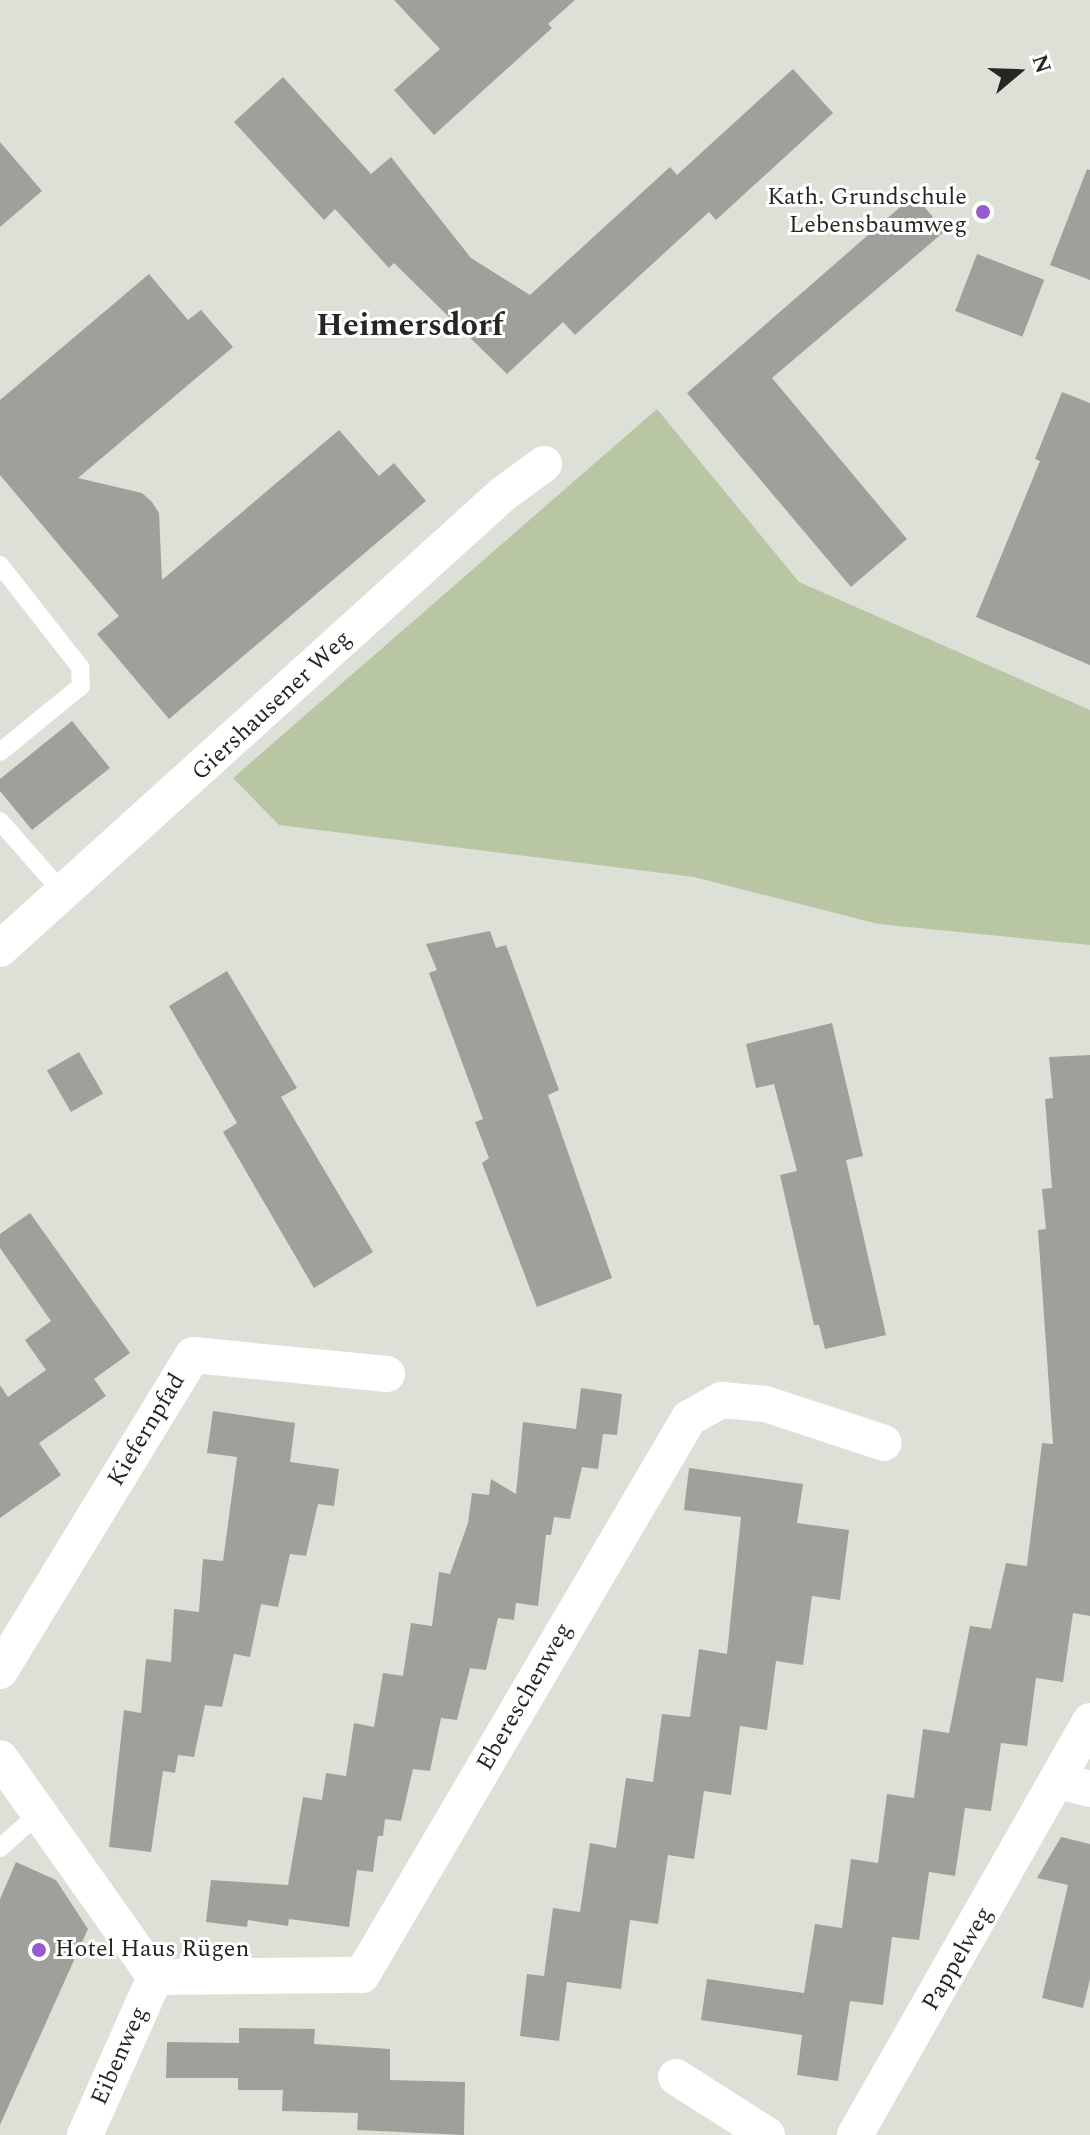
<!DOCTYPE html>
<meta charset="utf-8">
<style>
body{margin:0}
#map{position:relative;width:1090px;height:2135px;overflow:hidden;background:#dce0d7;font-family:Spectral,serif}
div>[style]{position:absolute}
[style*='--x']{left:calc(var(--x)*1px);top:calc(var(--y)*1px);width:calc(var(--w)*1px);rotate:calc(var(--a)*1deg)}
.green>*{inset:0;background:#b8c6a4}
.building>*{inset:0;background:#9ea199;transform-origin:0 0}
.service>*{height:18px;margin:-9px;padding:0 9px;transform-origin:9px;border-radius:9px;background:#fff}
.minor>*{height:36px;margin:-18px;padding:0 18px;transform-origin:18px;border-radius:18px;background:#fff}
.dots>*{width:22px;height:22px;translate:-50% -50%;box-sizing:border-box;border:4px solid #fff;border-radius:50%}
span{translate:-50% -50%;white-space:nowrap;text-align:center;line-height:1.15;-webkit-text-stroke:6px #fff;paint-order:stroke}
.poi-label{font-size:24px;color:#262724}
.right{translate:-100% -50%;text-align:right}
.left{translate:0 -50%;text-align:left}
.street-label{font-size:24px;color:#262724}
.district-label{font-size:32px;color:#262724;font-weight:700}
.north{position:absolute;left:978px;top:32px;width:80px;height:80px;-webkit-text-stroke:6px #fff;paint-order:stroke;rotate:71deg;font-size:22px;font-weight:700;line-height:32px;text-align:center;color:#262724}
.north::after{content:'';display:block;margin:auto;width:28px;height:36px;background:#262724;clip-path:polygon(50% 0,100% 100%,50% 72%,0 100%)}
</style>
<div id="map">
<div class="green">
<div style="clip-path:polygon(657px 409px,799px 582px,1090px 710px,1090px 945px,878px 924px,694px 877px,279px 825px,233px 778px)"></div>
</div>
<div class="building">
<div style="clip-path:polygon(394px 0,575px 0,548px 24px,552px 28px,434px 135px,394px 90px,440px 49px)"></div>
<div style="clip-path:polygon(793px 69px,833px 113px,716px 220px,709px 212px,575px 335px,563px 322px,507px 374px,394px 263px,389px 268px,335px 209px,324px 220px,234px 122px,283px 77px,371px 174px,391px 157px,471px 258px,530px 295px,670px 167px,677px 175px)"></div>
<div style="clip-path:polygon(0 142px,42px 191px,0 227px)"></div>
<div style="clip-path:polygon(1087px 169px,1090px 170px,1090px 280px,1050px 265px)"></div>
<div style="clip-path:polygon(914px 195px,945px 231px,772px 378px,907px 539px,851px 587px,687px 393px)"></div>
<div style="left:977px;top:254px;width:72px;height:61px;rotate:21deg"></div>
<div style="clip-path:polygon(149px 274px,188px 320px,201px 310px,233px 347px,78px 478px,142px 493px,152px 502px,159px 513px,162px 580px,339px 430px,379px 476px,394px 463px,426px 501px,169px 719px,97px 634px,119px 616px,0 475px,0 400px)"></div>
<div style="clip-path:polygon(1062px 392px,1090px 403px,1090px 665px,976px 617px,1040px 461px,1035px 459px)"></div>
<div style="clip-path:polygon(72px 721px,110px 768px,32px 830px,0 791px,0 779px)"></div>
<div style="clip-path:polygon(490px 931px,496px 948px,506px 945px,559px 1090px,548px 1095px,612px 1278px,537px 1307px,482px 1163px,489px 1158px,475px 1122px,483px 1119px,429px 973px,437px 970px,426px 944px)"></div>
<div style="clip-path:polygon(227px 971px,297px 1088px,281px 1097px,373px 1252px,314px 1288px,223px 1132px,237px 1123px,169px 1006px)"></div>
<div style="clip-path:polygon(832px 1023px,863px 1156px,846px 1160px,886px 1335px,825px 1349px,819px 1325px,814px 1325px,780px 1175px,797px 1171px,774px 1084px,756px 1088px,746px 1044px)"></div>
<div style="left:79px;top:1052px;width:48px;height:37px;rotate:60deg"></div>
<div style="clip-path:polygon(1090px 1055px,1090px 1616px,1073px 1613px,1063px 1682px,1036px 1678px,1027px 1746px,1001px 1743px,991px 1811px,965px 1808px,955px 1876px,929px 1872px,919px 1940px,892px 1937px,883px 2005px,850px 2001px,838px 2081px,797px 2075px,802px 2035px,701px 2020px,707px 1979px,804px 1993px,815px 1924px,842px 1928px,851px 1859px,878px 1863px,887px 1794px,914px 1798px,923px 1729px,949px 1733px,970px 1626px,991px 1629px,1006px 1563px,1027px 1566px,1042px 1443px,1053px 1444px,1038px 1230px,1046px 1229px,1042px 1189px,1052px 1188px,1045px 1099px,1053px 1098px,1049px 1057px)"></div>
<div style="clip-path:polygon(30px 1213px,130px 1353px,94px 1379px,106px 1396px,39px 1443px,61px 1475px,0 1518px,0 1385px,8px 1397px,46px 1370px,25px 1340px,51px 1321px,0 1248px,0 1234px)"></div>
<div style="clip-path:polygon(581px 1388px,622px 1394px,617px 1435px,603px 1434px,598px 1469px,582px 1467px,570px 1519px,554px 1517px,551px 1535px,546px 1535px,538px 1606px,516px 1603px,514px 1620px,498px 1618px,486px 1670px,470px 1668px,457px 1720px,441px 1718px,430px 1771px,413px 1769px,401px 1821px,385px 1819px,383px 1836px,378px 1836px,373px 1872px,357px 1870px,349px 1927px,289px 1919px,288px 1926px,248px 1920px,247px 1927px,206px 1922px,211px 1880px,288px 1885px,303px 1797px,322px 1800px,326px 1773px,346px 1776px,354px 1723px,374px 1727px,383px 1673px,403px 1676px,411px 1623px,432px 1626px,439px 1572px,450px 1574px,468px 1523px,472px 1493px,489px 1495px,491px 1479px,516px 1494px,523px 1422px,576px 1429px)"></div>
<div style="clip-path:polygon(213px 1411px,295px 1423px,290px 1462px,339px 1469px,334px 1506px,318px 1504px,306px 1556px,290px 1554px,278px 1607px,261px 1604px,250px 1657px,234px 1654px,222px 1707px,205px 1705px,194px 1757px,178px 1755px,175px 1773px,163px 1771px,151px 1852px,109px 1847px,124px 1710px,141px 1713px,146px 1659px,171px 1662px,174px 1609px,199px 1612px,203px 1559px,223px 1561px,237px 1457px,207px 1453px)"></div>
<div style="clip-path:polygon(689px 1468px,803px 1484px,797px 1523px,849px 1530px,840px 1600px,812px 1596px,803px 1665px,776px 1661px,767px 1730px,740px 1726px,731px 1795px,704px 1791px,694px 1859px,668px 1855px,658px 1924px,630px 1920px,621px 1989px,567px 1982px,559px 2041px,520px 2036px,527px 1974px,544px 1976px,553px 1908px,580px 1912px,590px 1843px,616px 1848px,626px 1778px,653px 1782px,662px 1714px,690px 1717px,699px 1649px,727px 1654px,741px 1517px,684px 1510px)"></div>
<div style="clip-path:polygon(1061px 1837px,1090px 1844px,1090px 1979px,1083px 2008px,1042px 1998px,1068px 1885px,1037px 1878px)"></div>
<div style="clip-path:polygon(16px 1862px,56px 1880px,88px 1929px,0 2125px,0 1899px)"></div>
<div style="clip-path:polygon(239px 2028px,315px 2029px,314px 2044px,390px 2049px,390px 2080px,465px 2082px,464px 2135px,357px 2130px,358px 2113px,282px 2111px,283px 2090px,238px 2090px,238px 2078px,166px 2078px,167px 2042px,239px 2043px)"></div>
</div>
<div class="service">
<div style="--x:0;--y:565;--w:130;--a:51.9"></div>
<div style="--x:80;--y:667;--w:19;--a:87"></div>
<div style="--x:81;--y:686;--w:104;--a:140.8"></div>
<div style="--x:0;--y:821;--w:96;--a:48.8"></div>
<div style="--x:0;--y:1848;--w:51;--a:-41.8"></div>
</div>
<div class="minor">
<div style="--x:0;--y:949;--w:678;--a:-42.13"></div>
<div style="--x:503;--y:494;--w:51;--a:-36.2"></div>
<div style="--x:0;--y:1671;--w:370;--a:-58.6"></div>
<div style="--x:193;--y:1355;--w:195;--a:5.6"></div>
<div style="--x:0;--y:1758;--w:268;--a:54.7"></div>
<div style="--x:1059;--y:1781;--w:32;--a:14"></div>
<div style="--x:155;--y:1977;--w:207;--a:-0.6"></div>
<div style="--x:362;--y:1975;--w:646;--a:-59.58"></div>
<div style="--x:689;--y:1418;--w:38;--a:-29"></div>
<div style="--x:722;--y:1400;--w:44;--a:5.2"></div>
<div style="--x:766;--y:1404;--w:124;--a:18.3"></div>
<div style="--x:676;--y:2077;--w:108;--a:32.5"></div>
<div style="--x:85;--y:2135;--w:173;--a:-66.1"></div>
<div style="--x:855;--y:2135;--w:476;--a:-60.4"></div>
</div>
<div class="dots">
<div style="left:983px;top:212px;background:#985ad1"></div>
<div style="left:39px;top:1950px;background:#985ad1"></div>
</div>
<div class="poi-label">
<span class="right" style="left:967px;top:212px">Kath. Grundschule<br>Lebensbaumweg</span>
<span class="left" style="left:55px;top:1950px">Hotel Haus Rügen</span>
</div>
<div class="street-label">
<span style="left:272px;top:706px;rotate:-43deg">Giershausener Weg</span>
<span style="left:147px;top:1430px;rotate:-59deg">Kiefernpfad</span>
<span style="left:525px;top:1697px;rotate:-60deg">Ebereschenweg</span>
<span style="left:958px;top:1959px;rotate:-60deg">Pappelweg</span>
<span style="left:120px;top:2056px;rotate:-66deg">Eibenweg</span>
</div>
<div class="district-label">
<span style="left:410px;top:326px">Heimersdorf</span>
</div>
<div class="north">N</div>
</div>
